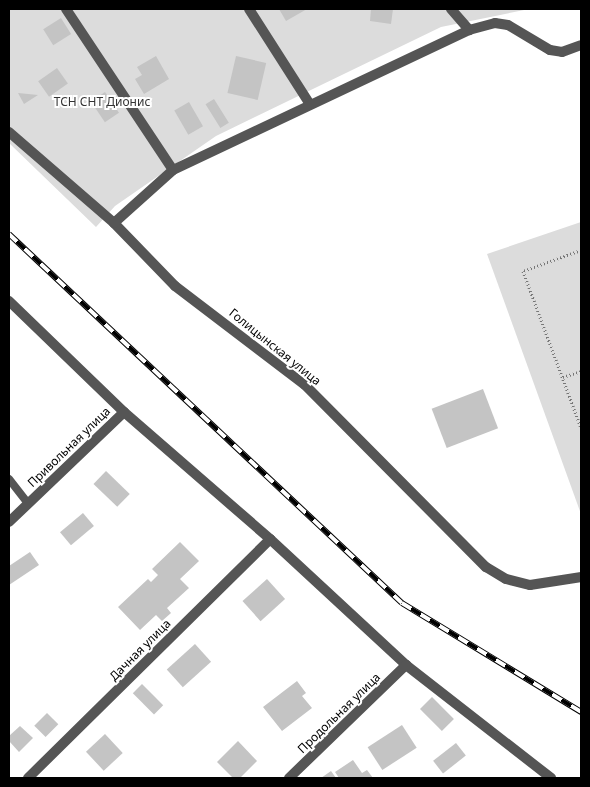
<!DOCTYPE html>
<meta charset="utf-8">
<style>
body{margin:0}
#map{position:relative;width:590px;height:787px;overflow:hidden;background:#fff;font-family:"Noto Sans",sans-serif}
div>[style]{position:absolute}
[style*='--x']{left:calc(var(--x)*1px);top:calc(var(--y)*1px);width:calc(var(--w)*1px);rotate:calc(var(--a)*1deg)}
.green>*{inset:0;background:#dcdcdc}
.building>*{inset:0;background:#c4c4c4;transform-origin:0 0}
.path>*{height:3px;margin-top:-1.5px;transform-origin:0;background:repeating-linear-gradient(90deg,#777 0 1px,transparent 0 3.5px)}
.service>*{height:8px;margin:-4px;padding:0 4px;transform-origin:4px;border-radius:4px;background:#555}
.minor>*{height:10px;margin:-5px;padding:0 5px;transform-origin:5px;border-radius:5px;background:#555}
.rail>*{height:5.5px;margin-top:-2.75px;transform-origin:0;background:repeating-linear-gradient(90deg,#fff 0 11px,#000 0 22px);box-sizing:border-box;border-block:1px solid #000}
span{translate:-50% -50%;white-space:nowrap;text-align:center;line-height:1.15;-webkit-text-stroke:4px #fff;paint-order:stroke}
.park-label{font-size:12px;color:#333}
.street-label{font-size:12px;color:#000}
.frame{position:absolute;inset:0;border:10px solid #000;pointer-events:none}
</style>
<div id="map">
<div class="green">
<div style="clip-path:polygon(9px 9px,529px 9px,441px 27px,216px 136px,115px 206px,96px 227px,9px 143px)"></div>
<div style="clip-path:polygon(581px 222px,581px 514px,487px 254px)"></div>
</div>
<div class="building">
<div style="clip-path:polygon(279px 9px,307px 9px,286px 21px)"></div>
<div style="clip-path:polygon(371px 9px,393px 9px,391px 24px,370px 21px)"></div>
<div style="left:61px;top:18px;width:19px;height:21px;rotate:58deg"></div>
<div style="clip-path:polygon(156px 56px,169px 79px,144px 94px,135px 79px,142px 75px,137px 67px)"></div>
<div style="left:236px;top:56px;width:31px;height:38px;rotate:13deg"></div>
<div style="left:57px;top:68px;width:19px;height:23px;rotate:55deg"></div>
<div style="left:105px;top:92px;width:25px;height:17px;rotate:56deg"></div>
<div style="clip-path:polygon(18px 93px,38px 95px,24px 104px)"></div>
<div style="left:214px;top:99px;width:28px;height:10px;rotate:58deg"></div>
<div style="left:189px;top:102px;width:28px;height:17px;rotate:60deg"></div>
<div style="left:483px;top:389px;width:42px;height:55px;rotate:69deg"></div>
<div style="left:106px;top:471px;width:33px;height:18px;rotate:44deg"></div>
<div style="left:83px;top:513px;width:17px;height:30px;rotate:50deg"></div>
<div style="clip-path:polygon(180px 542px,199px 561px,180px 579px,189px 588px,167px 608px,171px 613px,162px 621px,156px 615px,140px 630px,118px 607px,148px 579px,151px 582px,158px 575px,152px 569px)"></div>
<div style="clip-path:polygon(30px 552px,39px 565px,9px 585px,9px 566px)"></div>
<div style="left:267px;top:579px;width:27px;height:33px;rotate:48deg"></div>
<div style="left:195px;top:644px;width:24px;height:38px;rotate:48deg"></div>
<div style="clip-path:polygon(297px 681px,306px 693px,302px 696px,312px 708px,282px 731px,263px 707px)"></div>
<div style="left:142px;top:684px;width:30px;height:13px;rotate:45deg"></div>
<div style="left:432px;top:697px;width:31px;height:17px;rotate:45deg"></div>
<div style="left:47px;top:713px;width:16px;height:18px;rotate:45deg"></div>
<div style="left:402px;top:725px;width:27px;height:41px;rotate:57deg"></div>
<div style="clip-path:polygon(20px 726px,33px 738px,19px 752px,9px 741px,9px 736px)"></div>
<div style="left:105px;top:734px;width:26px;height:26px;rotate:47deg"></div>
<div style="clip-path:polygon(238px 741px,257px 761px,240px 778px,233px 778px,217px 762px)"></div>
<div style="left:456px;top:743px;width:16px;height:29px;rotate:52deg"></div>
<div style="clip-path:polygon(353px 760px,362px 773px,367px 770px,373px 778px,339px 778px,335px 772px)"></div>
<div style="clip-path:polygon(331px 771px,336px 778px,321px 778px)"></div>
</div>
<div class="path">
<div style="--x:581;--y:250;--w:62;--a:160.1"></div>
<div style="--x:523;--y:271;--w:167;--a:69.7"></div>
<div style="--x:563;--y:377;--w:19;--a:-18"></div>
</div>
<div class="service">
<div style="--x:9;--y:479;--w:31;--a:52"></div>
</div>
<div class="minor">
<div style="--x:66;--y:9;--w:193;--a:56.4"></div>
<div style="--x:249;--y:9;--w:112;--a:57.4"></div>
<div style="--x:451;--y:9;--w:28;--a:49"></div>
<div style="--x:9;--y:132;--w:139;--a:40.9"></div>
<div style="--x:114;--y:223;--w:88;--a:45.9"></div>
<div style="--x:175;--y:286;--w:163;--a:37.3"></div>
<div style="--x:305;--y:385;--w:257;--a:45.2"></div>
<div style="--x:486;--y:567;--w:23;--a:31"></div>
<div style="--x:506;--y:579;--w:25;--a:14"></div>
<div style="--x:530;--y:585;--w:52;--a:-8.9"></div>
<div style="--x:114;--y:223;--w:79;--a:-41.9"></div>
<div style="--x:173;--y:170;--w:327;--a:-25.3"></div>
<div style="--x:469;--y:30;--w:27;--a:-15"></div>
<div style="--x:495;--y:23;--w:13;--a:9"></div>
<div style="--x:508;--y:25;--w:49;--a:30.8"></div>
<div style="--x:550;--y:50;--w:12;--a:9"></div>
<div style="--x:562;--y:52;--w:20;--a:-20"></div>
<div style="--x:9;--y:301;--w:160;--a:44"></div>
<div style="--x:124;--y:412;--w:194;--a:41"></div>
<div style="--x:270;--y:539;--w:185;--a:42.8"></div>
<div style="--x:406;--y:665;--w:184;--a:37.9"></div>
<div style="--x:9;--y:522;--w:159;--a:-43.7"></div>
<div style="--x:28;--y:778;--w:340;--a:-44.6"></div>
<div style="--x:289;--y:778;--w:163;--a:-44"></div>
</div>
<div class="rail">
<div style="--x:9;--y:234;--w:539;--a:43.2"></div>
<div style="--x:402;--y:603;--w:210;--a:31.3"></div>
</div>
<div class="park-label">
<span style="left:102px;top:102px">ТСН СНТ Дионис</span>
</div>
<div class="street-label">
<span style="left:275px;top:347px;rotate:39deg">Голицынская улица</span>
<span style="left:69px;top:447px;rotate:-44deg">Привольная улица</span>
<span style="left:140px;top:650px;rotate:-45deg">Дачная улица</span>
<span style="left:339px;top:713px;rotate:-44deg">Продольная улица</span>
</div>
<div class="frame"></div>
</div>
